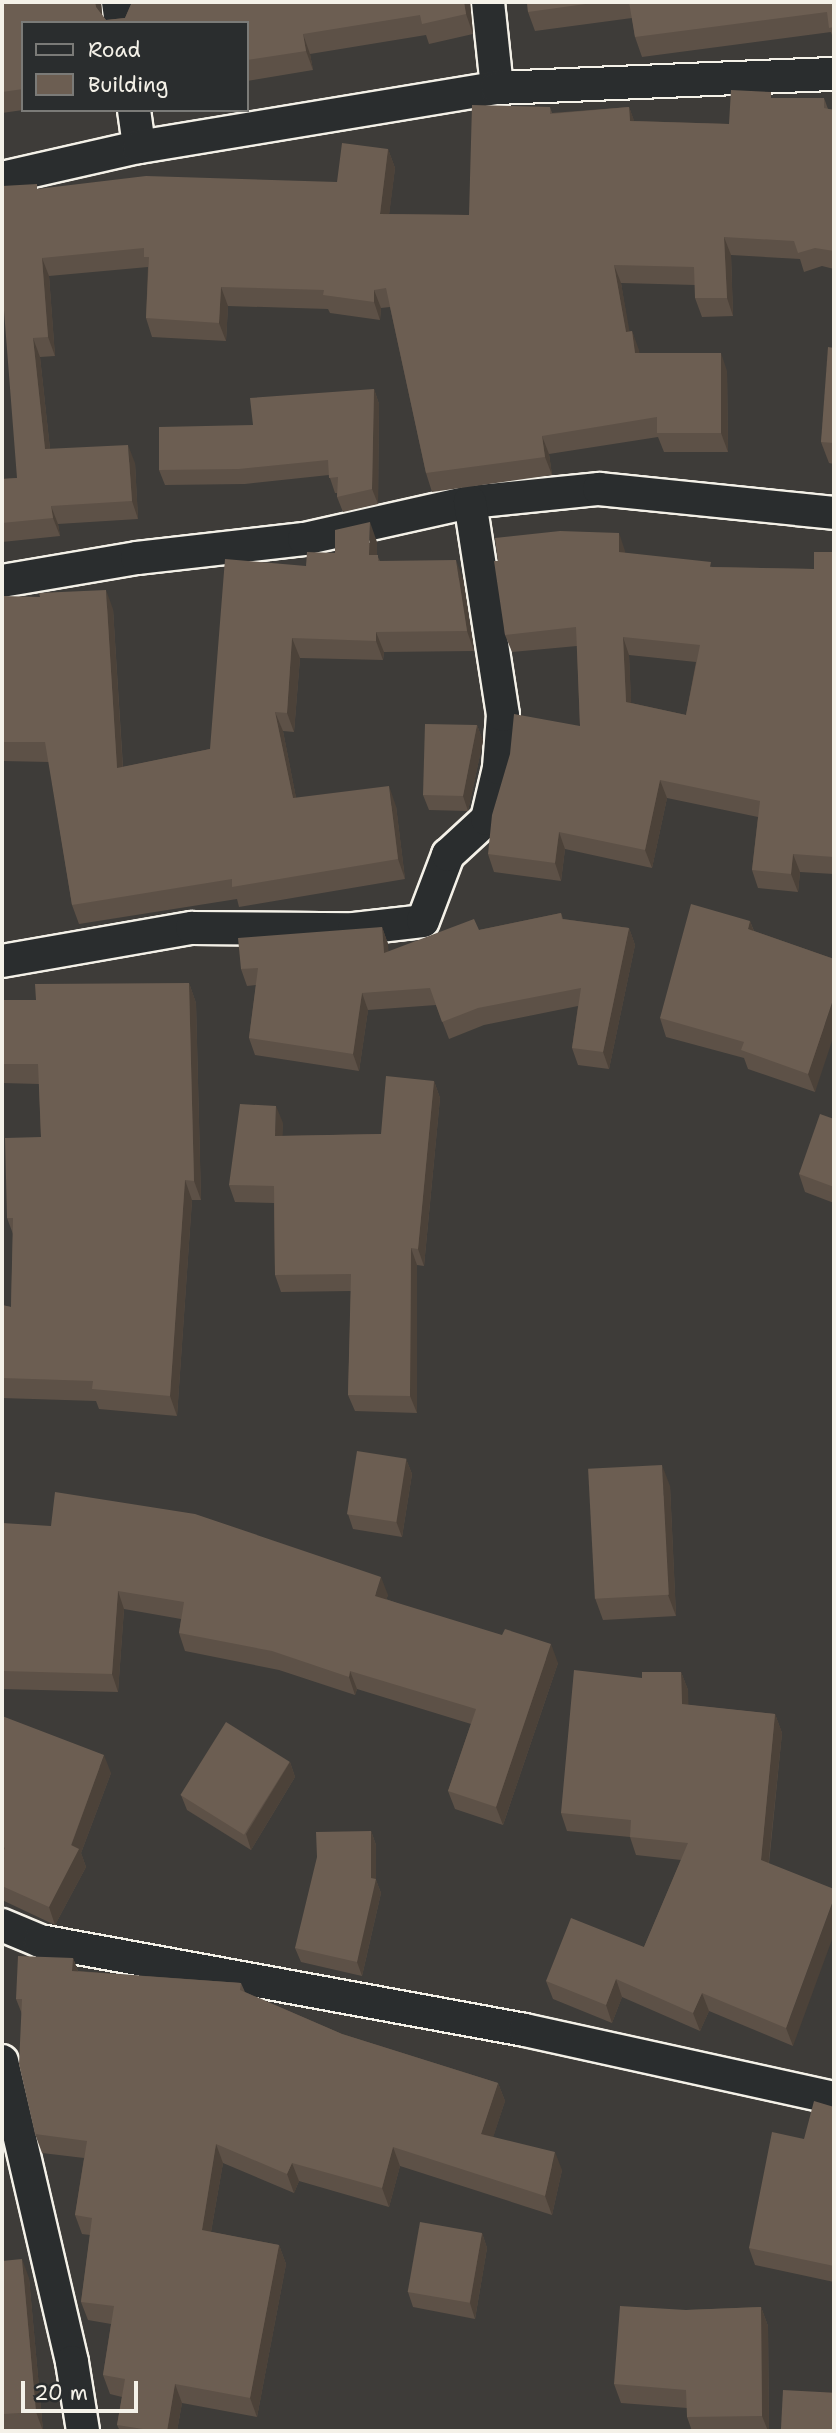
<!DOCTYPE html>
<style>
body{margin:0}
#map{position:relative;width:836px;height:2433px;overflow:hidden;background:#3e3c39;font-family:"Shantell Sans",sans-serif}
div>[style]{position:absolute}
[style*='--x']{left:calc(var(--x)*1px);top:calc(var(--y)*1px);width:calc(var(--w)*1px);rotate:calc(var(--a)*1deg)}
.roads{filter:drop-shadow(2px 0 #f4f1e8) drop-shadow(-2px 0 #f4f1e8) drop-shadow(0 2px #f4f1e8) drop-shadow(0 -2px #f4f1e8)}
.minor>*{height:32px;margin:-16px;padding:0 16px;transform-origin:16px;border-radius:16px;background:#2a2d2e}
.wall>*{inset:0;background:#5d5147}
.shaded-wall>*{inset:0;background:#4c4239}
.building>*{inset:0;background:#6c5e52;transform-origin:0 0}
span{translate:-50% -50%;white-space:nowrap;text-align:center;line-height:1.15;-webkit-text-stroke:5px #2a2d2e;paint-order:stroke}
.frame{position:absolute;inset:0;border:4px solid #f4f1e8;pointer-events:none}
.legend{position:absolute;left:21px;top:21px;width:228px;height:91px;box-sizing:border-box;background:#2a2d2e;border:2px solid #7b7b78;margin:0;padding:9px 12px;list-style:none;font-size:21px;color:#f4f1e8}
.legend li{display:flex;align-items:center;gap:14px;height:35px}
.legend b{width:35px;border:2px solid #7b7b78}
.scale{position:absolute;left:21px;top:2381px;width:117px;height:32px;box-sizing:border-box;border:4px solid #f4f1e8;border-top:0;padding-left:9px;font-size:21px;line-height:24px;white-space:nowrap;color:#f4f1e8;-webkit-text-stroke:5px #2a2d2e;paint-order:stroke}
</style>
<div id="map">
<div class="roads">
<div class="minor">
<div style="--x:118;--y:2;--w:21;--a:82"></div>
<div style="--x:488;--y:2;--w:86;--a:84"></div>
<div style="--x:134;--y:110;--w:37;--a:82"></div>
<div style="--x:2;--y:178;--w:140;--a:-12.8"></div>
<div style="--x:139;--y:147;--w:363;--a:-9.4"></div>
<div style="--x:497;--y:88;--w:337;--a:-2.4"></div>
<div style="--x:2;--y:581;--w:137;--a:-9.7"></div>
<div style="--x:137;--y:558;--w:168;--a:-6.5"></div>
<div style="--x:304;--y:539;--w:170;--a:-12.6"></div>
<div style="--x:470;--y:502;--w:130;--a:-5.8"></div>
<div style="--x:599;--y:489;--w:236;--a:5.8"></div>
<div style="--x:2;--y:961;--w:193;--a:-9.9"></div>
<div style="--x:192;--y:928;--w:162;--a:0.4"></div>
<div style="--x:354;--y:929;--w:69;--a:-6.6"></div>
<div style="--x:423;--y:921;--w:71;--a:-69.3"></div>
<div style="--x:448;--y:855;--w:53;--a:-42.7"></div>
<div style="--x:487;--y:819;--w:52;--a:-76.8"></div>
<div style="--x:499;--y:768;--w:53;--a:-85.7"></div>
<div style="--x:503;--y:715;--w:216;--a:-98.8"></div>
<div style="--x:2;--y:1925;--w:41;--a:22.8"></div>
<div style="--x:40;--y:1941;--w:493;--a:10.4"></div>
<div style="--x:525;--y:2030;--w:316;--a:12.4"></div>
<div style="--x:2;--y:2061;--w:309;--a:76.9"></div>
<div style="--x:72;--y:2362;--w:70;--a:80.9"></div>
</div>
</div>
<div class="wall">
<div style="clip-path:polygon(2px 2px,101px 2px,102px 15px,106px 20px,125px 18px,132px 2px,470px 2px,473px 34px,429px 44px,426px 35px,310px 54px,313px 70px,247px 81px,247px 23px,23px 23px,23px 110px,2px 113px)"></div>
<div style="clip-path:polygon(527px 2px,834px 2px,834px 41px,831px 32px,642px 57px,635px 37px,632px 18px,535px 31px,528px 12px)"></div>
<div style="clip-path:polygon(773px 98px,824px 98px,828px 109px,834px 110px,834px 269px,822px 266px,804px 272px,800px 259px,731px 255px,733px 316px,702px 317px,695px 298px,695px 285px,621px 283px,629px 332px,632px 331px,639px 353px,727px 371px,728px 452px,664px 452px,658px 437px,549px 454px,552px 475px,432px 492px,426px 473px,390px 307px,381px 308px,380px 320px,330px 313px,328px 309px,228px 306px,226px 341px,152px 337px,146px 318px,148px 267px,49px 276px,55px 356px,40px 357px,50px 449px,135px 463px,138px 519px,58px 524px,60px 536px,2px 542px,2px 479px,17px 478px,39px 189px,337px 182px,388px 149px,395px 168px,389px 214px,469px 215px,550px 107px,552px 113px,629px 107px,634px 121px,729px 124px)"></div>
<div style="clip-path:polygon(834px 348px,834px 464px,829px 463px,821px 442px)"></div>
<div style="clip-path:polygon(374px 389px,379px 404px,378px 504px,343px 512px,337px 497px,337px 493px,335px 493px,329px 475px,245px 484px,165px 485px,159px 470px,253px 425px)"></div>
<div style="clip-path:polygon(377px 542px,377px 555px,380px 561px,463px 579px,474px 651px,384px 652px,383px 660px,300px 658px,294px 732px,283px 731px,296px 798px,396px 806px,405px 879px,239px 907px,237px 899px,79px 924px,72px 905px,49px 762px,2px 761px,2px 596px,113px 609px,123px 767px,210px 749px,306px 566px,335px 553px)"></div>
<div style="clip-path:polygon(evenodd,625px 551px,625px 553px,713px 567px,814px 569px,834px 552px,834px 874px,800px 872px,798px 892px,758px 888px,752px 870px,758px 817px,667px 798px,652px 868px,565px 849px,561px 881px,494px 872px,488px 854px,580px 726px,577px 646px,512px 652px,505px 635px,498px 561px,625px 551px,629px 655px,696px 662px,686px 715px,631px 703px,629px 655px)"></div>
<div style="clip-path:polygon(477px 725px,483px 741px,468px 811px,429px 810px,423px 795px)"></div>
<div style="clip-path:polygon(561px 913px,563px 919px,629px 928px,635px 945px,609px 1069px,578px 1065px,572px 1048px,578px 1006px,484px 1025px,449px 1039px,436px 1005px,368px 1010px,359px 1071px,255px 1055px,249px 1038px,256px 985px,247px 986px,241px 969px,382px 927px,388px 944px,388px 952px,479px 930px)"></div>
<div style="clip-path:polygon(750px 921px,754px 931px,834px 959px,815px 1092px,748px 1069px,744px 1058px,666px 1037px,660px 1018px)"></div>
<div style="clip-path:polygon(189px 983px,196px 1003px,201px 1200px,192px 1200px,177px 1416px,99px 1409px,96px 1401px,2px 1398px,2px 1305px,11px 1307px,13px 1234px,7px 1218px,41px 1137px,39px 1084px,2px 1083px,2px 1000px,36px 1000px)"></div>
<div style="clip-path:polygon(434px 1081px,440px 1098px,424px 1266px,417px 1265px,417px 1413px,355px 1411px,348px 1395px,351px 1291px,281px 1292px,275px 1275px,274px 1203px,235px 1202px,229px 1185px,283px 1123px,282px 1136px,381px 1134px)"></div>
<div style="clip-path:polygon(834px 1119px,834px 1203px,805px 1192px,799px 1174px)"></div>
<div style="clip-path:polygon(406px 1459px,412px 1474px,402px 1537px,353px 1529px,348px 1514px)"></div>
<div style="clip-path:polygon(670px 1486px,676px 1616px,603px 1620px,595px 1598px)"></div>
<div style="clip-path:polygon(2px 1523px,388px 1595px,386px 1599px,558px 1663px,503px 1825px,455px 1809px,448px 1791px,471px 1724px,357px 1689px,355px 1695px,279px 1670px,185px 1651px,179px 1633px,181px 1619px,124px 1609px,118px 1692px,2px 1689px)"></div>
<div style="clip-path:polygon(681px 1672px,688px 1690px,688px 1705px,775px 1714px,782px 1733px,769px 1863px,793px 2046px,709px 2011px,700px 2031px,622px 1997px,612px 2023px,553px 1999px,546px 1981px,644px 1947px,681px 1860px,636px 1855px,630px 1837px,567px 1831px,561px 1813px,642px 1678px)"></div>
<div style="clip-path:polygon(2px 1716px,111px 1773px,81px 1853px,86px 1867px,55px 1925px,2px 1900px)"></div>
<div style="clip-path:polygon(290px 1762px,295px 1777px,251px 1850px,187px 1810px,181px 1795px)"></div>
<div style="clip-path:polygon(371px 1831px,376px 1845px,376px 1880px,381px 1893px,362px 1976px,301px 1962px,295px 1948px)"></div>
<div style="clip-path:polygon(73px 1958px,78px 1971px,241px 1983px,245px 1992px,342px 2034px,498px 2083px,505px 2101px,493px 2137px,562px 2170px,552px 2215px,400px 2166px,389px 2207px,299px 2181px,294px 2193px,223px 2163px,211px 2232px,279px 2245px,286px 2264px,257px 2417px,182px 2403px,177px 2431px,120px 2431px,117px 2425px,122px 2397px,110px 2394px,103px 2375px,111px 2324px,88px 2320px,81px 2302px,90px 2235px,82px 2234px,75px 2215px,84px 2158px,42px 2153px,35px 2134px,22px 2014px,16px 1999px)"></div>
<div style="clip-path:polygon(834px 2107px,834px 2282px,755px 2265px,749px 2248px,804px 2139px)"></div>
<div style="clip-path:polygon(482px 2233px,487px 2248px,475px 2319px,413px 2307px,408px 2292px)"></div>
<div style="clip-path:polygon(2px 2261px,29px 2278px,43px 2431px,2px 2431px)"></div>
<div style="clip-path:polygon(761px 2307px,768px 2326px,769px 2431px,692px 2431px,687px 2417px,687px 2408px,621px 2403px,614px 2384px,686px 2310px)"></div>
</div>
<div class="shaded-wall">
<div style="clip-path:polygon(95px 2px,101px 2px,103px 23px,96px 7px)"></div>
<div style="clip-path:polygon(464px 2px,470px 2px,473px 34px,466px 14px)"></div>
<div style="clip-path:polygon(303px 34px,310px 54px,313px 70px,306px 51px)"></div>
<div style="clip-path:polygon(629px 107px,636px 126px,630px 121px)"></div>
<div style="clip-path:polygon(388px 149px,395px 168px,387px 232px,380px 214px)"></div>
<div style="clip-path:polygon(724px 237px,731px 255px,733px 316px,727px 298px)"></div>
<div style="clip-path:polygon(42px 258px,49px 276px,55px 356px,48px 337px)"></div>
<div style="clip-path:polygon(614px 265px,621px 283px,633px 351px,626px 332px)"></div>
<div style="clip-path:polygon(221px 287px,228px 306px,226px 341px,219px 323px)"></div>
<div style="clip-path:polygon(374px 290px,381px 308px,380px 320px,374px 302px)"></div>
<div style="clip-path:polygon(632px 331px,639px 350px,642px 371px,635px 353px)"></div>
<div style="clip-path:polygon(33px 338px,40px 357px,52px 468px,45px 449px)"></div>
<div style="clip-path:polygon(721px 353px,727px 371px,728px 452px,721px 433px)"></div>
<div style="clip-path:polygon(374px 389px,379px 404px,378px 504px,372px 489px)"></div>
<div style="clip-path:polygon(542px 436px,549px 454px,552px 475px,545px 457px)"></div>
<div style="clip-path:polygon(128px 445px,135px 463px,138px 519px,132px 501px)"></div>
<div style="clip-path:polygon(51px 506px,58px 524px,60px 536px,53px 518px)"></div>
<div style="clip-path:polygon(370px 522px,377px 542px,377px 574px,369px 555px)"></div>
<div style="clip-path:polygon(619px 533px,625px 551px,625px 570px,619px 552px)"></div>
<div style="clip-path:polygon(456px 560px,463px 579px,474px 651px,467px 631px)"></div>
<div style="clip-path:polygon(106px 590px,113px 609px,124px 788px,117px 768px)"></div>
<div style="clip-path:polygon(376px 632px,384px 652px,383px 660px,376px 641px)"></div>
<div style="clip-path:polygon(623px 637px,629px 655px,632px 720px,626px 702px)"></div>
<div style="clip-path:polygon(292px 638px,300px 658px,294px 732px,287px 713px)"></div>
<div style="clip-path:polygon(275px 712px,283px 731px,300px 818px,293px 798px)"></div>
<div style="clip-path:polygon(477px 725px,483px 741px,468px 811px,463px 796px)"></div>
<div style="clip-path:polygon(660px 780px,667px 798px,652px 868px,645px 850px)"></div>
<div style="clip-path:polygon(389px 786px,396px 806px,405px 879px,398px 859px)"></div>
<div style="clip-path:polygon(559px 832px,565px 849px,561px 881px,555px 863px)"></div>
<div style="clip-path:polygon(793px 854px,800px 872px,798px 892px,791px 874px)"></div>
<div style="clip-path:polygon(750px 921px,757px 940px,748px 929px)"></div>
<div style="clip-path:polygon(382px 927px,388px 944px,390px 970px,384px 953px)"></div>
<div style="clip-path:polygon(629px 928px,635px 945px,609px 1069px,603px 1052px)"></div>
<div style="clip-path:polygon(189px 983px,196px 1003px,201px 1200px,194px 1181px)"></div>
<div style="clip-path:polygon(362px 993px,368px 1010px,359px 1071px,353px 1054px)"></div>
<div style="clip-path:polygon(834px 997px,834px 1035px,815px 1092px,808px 1074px)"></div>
<div style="clip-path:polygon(434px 1081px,440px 1098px,424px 1266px,418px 1249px)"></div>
<div style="clip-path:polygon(276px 1106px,283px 1123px,282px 1153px,275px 1136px)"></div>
<div style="clip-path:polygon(185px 1180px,192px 1200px,177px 1416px,170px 1396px)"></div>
<div style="clip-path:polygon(411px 1248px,417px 1265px,417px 1413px,410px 1396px)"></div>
<div style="clip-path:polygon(406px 1459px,412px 1474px,402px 1537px,396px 1521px)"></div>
<div style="clip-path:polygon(662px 1465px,670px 1486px,676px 1616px,668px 1595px)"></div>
<div style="clip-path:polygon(381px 1577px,388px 1595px,382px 1614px,375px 1596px)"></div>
<div style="clip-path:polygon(118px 1591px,124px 1609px,118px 1692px,112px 1674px)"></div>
<div style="clip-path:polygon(551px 1644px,558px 1663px,503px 1825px,496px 1807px)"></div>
<div style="clip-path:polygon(350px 1671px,357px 1689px,355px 1695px,349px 1677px)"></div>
<div style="clip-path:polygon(681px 1672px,688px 1690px,689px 1722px,682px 1704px)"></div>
<div style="clip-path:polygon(775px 1714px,782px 1733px,767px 1878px,761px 1860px)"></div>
<div style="clip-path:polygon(104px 1755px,111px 1773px,81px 1853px,86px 1867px,55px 1925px,49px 1907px)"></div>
<div style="clip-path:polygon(290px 1762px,295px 1777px,251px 1850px,246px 1834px)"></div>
<div style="clip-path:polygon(371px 1831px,376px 1845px,376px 1880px,381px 1893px,362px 1976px,357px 1962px,371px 1878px)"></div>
<div style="clip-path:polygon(834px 1898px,834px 1934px,793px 2046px,786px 2028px)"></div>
<div style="clip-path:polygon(73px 1958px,80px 1977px,72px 1971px)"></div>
<div style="clip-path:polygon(616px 1979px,622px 1997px,612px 2023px,606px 2005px)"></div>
<div style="clip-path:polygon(702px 1993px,709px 2011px,700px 2031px,693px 2013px)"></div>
<div style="clip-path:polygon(498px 2083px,505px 2101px,488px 2153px,481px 2134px)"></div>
<div style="clip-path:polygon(216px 2144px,223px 2163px,208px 2249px,202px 2230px)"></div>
<div style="clip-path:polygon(393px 2147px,400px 2166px,389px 2207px,382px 2188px)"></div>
<div style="clip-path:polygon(555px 2152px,562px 2170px,552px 2215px,545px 2196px)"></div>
<div style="clip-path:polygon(292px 2163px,299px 2181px,294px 2193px,287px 2174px)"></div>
<div style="clip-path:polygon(482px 2233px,487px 2248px,475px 2319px,470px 2303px)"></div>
<div style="clip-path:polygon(279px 2245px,286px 2264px,257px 2417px,250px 2398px)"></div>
<div style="clip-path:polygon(22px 2259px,29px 2278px,43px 2431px,36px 2412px)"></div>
<div style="clip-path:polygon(761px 2307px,768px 2326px,769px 2431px,768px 2431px,762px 2416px)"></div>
<div style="clip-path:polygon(175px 2384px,182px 2403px,177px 2431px,167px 2431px)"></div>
</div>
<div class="building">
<div style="clip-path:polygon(2px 2px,95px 2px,96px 7px,106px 20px,125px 18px,132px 2px,464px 2px,466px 14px,422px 24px,420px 15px,303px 34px,306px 51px,247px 60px,247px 23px,23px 23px,23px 89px,2px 92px)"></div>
<div style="clip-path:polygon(527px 2px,600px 2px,528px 12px)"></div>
<div style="clip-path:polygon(629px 2px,834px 2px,834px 27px,829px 28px,827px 12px,635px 37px)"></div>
<div style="clip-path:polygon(731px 90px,771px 92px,771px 98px,824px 98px,824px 108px,834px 110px,834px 251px,815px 248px,798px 253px,794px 241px,724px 237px,727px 298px,695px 298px,694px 267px,614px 265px,626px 332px,632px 331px,635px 353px,721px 353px,721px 433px,657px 433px,657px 417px,542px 436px,545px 457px,426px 473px,386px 288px,374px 290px,374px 302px,323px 295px,324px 290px,221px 287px,219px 323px,146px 318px,149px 257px,144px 257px,144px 248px,42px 258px,48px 337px,33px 338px,45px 449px,128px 445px,132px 501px,51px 506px,53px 518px,2px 523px,2px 479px,17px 478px,2px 285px,2px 186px,37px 184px,37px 189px,146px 176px,337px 182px,342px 143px,388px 149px,380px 214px,469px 215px,472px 105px,550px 107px,550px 114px,629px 107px,630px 121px,729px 124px)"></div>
<div style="clip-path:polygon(828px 347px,834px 348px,834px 443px,821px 442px)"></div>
<div style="clip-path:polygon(374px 389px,372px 489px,337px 497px,338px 477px,329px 478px,328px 460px,239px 469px,159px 470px,159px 427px,253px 425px,250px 398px)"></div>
<div style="clip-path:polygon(370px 522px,369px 555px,378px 555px,378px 561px,456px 560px,467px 631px,376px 632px,376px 641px,292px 638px,287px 713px,275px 712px,293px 798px,389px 786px,398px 859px,232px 887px,232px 879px,72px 905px,45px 742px,2px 742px,2px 596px,40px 597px,39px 593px,106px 590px,117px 768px,210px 749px,225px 559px,306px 566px,307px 552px,335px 553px,335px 530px)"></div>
<div style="clip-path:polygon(evenodd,560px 531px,619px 533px,619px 552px,711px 562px,710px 567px,814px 569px,814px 552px,834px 552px,834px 857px,793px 854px,791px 874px,752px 870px,760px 801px,660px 780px,645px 850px,559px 832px,555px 863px,488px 854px,492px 815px,510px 754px,514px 714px,580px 726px,576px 627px,505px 635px,494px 561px,498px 561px,495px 538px,560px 531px,623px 637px,700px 645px,686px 715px,626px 702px,623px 637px)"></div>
<div style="clip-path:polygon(425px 724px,477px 725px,463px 796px,423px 795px)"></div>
<div style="clip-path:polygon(691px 904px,750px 921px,748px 929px,834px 959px,834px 997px,808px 1074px,741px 1050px,744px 1042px,660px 1018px)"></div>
<div style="clip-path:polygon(561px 913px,562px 919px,629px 928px,603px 1052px,572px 1048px,581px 988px,478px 1008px,442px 1022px,430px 988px,362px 993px,353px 1054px,249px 1038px,258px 968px,241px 969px,238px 938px,382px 927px,384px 953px,474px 919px,479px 930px)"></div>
<div style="clip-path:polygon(189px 983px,194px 1181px,185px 1180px,170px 1396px,92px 1389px,93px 1381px,2px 1378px,2px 1305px,11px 1307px,13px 1218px,7px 1218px,5px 1138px,41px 1137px,38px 1064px,2px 1064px,2px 1000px,36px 1000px,35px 984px)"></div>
<div style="clip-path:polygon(386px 1076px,434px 1081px,418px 1249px,411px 1248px,410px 1396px,348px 1395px,351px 1274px,275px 1275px,274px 1186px,229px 1185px,240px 1104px,276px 1106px,275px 1136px,381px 1134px)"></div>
<div style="clip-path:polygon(820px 1114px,834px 1119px,834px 1187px,799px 1174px)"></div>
<div style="left:357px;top:1451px;width:50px;height:64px;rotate:9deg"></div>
<div style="left:662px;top:1465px;width:130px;height:74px;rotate:87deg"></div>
<div style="clip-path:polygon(55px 1492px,195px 1514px,381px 1577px,375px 1596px,502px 1635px,505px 1629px,551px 1644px,496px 1807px,448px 1791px,476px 1709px,350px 1671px,349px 1677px,272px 1651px,179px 1633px,184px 1602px,118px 1591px,112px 1674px,2px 1671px,2px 1523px,51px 1526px)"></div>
<div style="clip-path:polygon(574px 1670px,642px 1678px,642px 1672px,681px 1672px,682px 1704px,775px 1714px,761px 1860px,834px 1889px,834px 1898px,786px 2028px,702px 1993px,693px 2013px,616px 1979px,606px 2005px,546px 1981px,571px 1918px,644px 1947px,688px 1843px,630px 1837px,631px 1820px,561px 1813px)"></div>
<div style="clip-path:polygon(2px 1716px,104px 1755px,71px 1845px,79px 1849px,49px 1907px,2px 1886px,2px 1854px,5px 1848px,2px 1846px)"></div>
<div style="left:226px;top:1722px;width:75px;height:86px;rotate:32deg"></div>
<div style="clip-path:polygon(371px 1831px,371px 1878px,376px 1879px,357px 1962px,295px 1948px,317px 1857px,316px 1832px)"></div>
<div style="clip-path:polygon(18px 1956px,73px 1958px,72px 1971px,241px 1983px,240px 1990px,342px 2034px,498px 2083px,481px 2134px,555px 2152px,545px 2196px,393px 2147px,382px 2188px,292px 2163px,287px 2174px,216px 2144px,202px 2230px,279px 2245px,250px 2398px,175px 2384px,167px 2431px,156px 2431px,117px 2425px,125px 2379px,103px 2375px,114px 2306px,81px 2302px,92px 2218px,75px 2215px,87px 2141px,35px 2134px,19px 2064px,22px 1999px,16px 1999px)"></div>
<div style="clip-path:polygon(814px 2101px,834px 2107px,834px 2266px,749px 2248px,772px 2132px,804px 2139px)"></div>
<div style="left:420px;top:2222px;width:63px;height:71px;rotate:10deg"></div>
<div style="clip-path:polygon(22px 2259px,36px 2412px,2px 2414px,2px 2261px)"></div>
<div style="clip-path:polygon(620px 2306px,686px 2310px,761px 2307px,762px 2416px,687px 2417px,686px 2390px,614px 2384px)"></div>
<div style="left:783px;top:2390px;width:51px;height:41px;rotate:3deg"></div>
</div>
<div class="frame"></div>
<ul class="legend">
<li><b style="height:9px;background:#2a2d2e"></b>Road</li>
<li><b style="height:19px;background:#6c5e52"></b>Building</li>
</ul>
<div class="scale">20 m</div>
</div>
